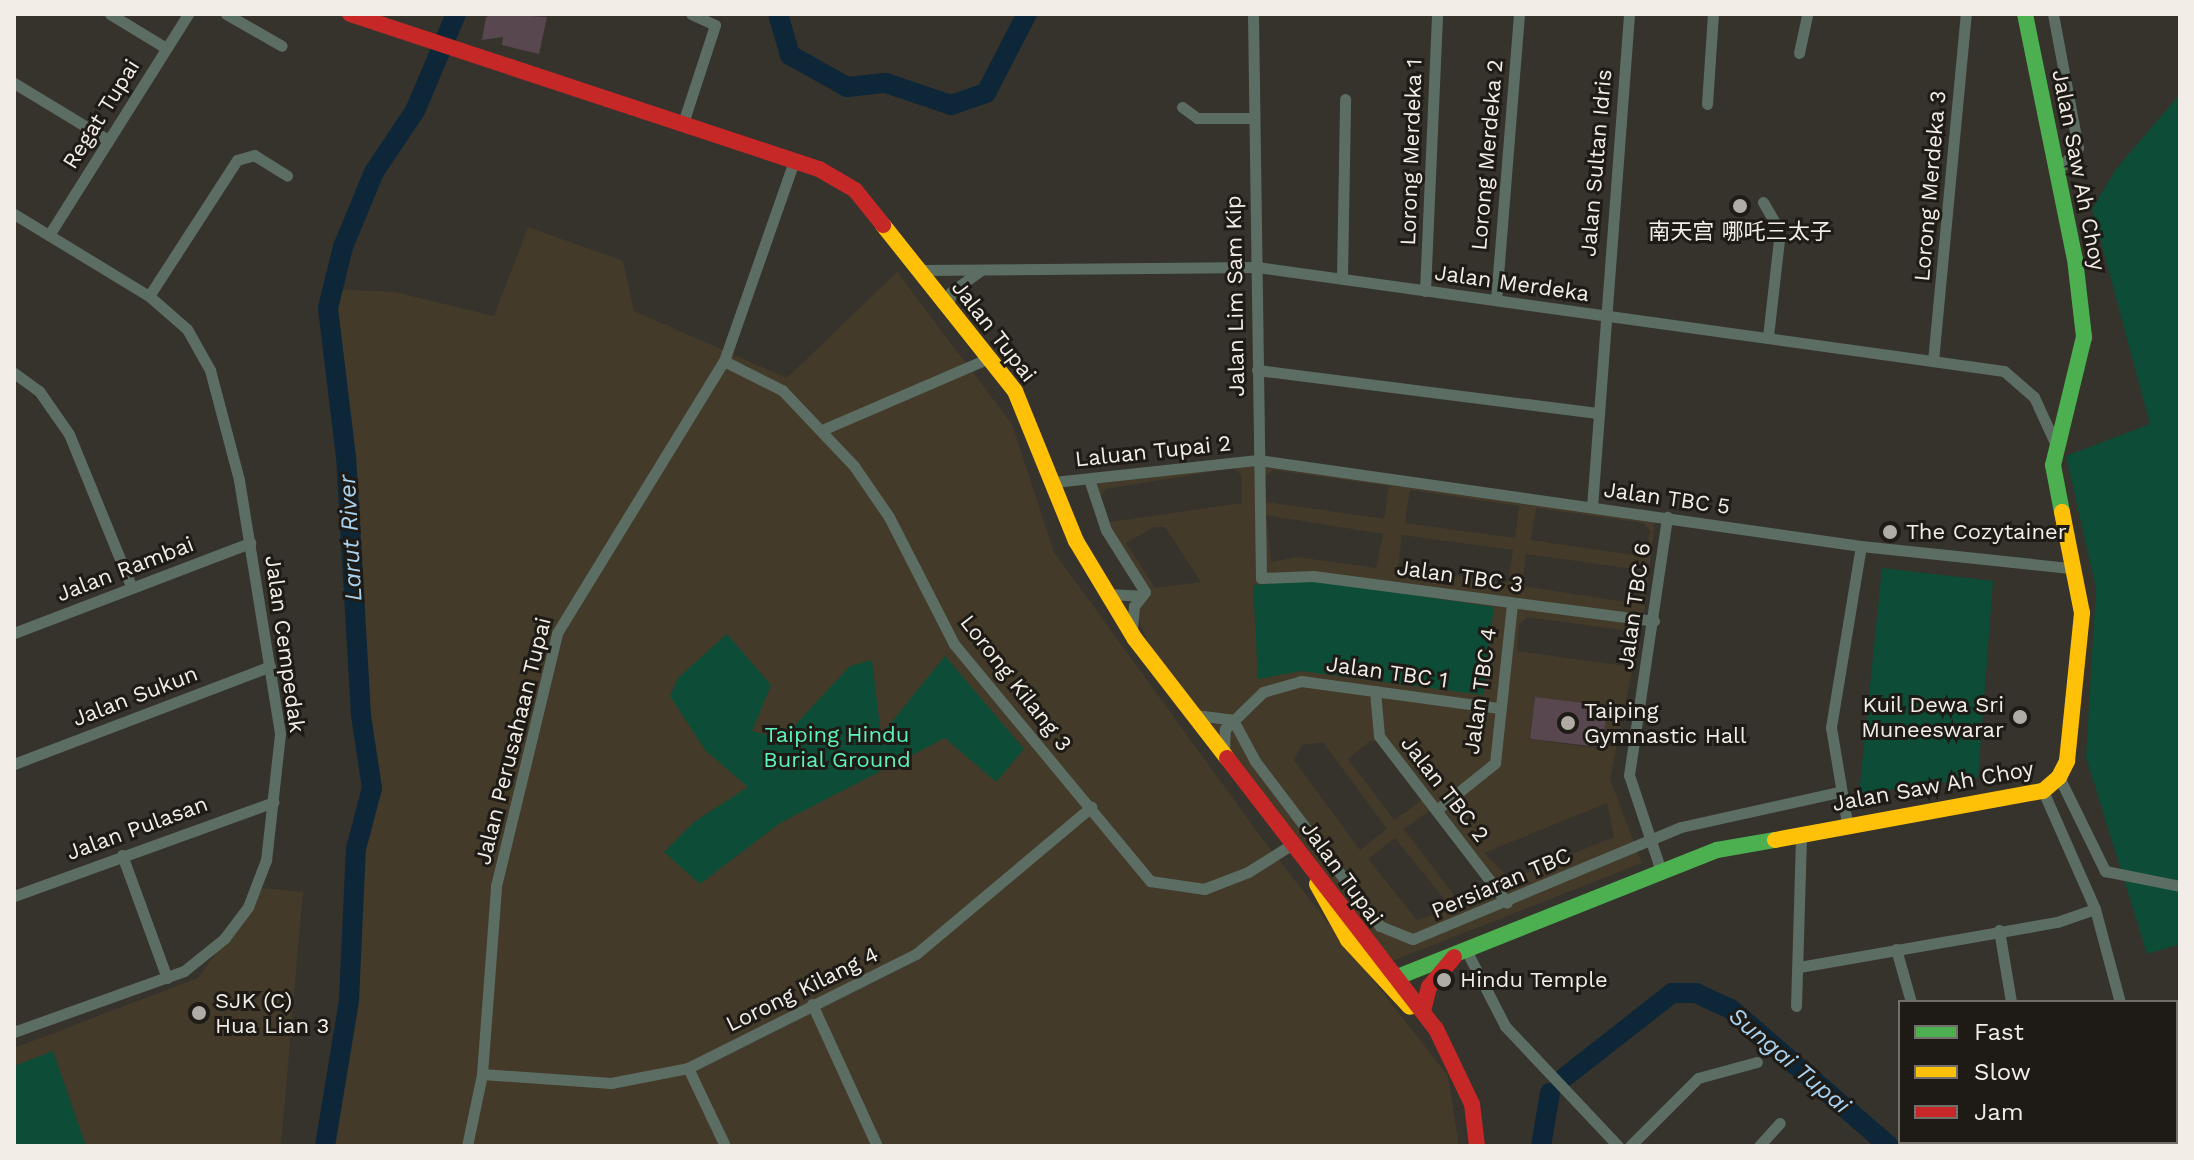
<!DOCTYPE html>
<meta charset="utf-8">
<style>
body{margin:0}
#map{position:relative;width:2194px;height:1160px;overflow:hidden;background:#36322c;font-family:"Work Sans","Noto Sans SC",sans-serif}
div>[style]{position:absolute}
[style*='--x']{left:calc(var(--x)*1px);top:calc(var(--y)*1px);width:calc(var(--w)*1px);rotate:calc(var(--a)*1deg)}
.built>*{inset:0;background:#433a2a}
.green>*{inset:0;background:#0d4d37}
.river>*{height:20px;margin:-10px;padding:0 10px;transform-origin:10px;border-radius:10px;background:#0d2738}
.building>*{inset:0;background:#58474f;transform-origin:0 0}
.street>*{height:11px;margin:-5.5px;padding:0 5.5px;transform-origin:5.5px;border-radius:5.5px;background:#5c6e63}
.fast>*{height:16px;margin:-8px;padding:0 8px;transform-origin:8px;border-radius:8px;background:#4caf50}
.slow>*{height:16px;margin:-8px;padding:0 8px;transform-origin:8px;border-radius:8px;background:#ffc107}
.jam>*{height:16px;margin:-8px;padding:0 8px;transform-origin:8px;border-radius:8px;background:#c62828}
.dots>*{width:22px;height:22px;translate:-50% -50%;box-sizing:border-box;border:4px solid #1e1b16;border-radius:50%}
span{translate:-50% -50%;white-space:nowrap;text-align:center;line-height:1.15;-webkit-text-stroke:6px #1e1b16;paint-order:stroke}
.street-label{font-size:22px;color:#f2ede6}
.poi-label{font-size:22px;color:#f2ede6}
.left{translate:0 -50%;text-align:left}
.right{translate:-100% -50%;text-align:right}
.park-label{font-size:22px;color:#5cf4ba}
.water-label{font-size:24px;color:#a8d2f0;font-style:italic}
.frame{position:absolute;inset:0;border:16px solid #f2ede6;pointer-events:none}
.legend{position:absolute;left:1898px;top:1000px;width:280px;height:144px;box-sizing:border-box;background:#1e1b16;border:2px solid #736f69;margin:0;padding:10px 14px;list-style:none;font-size:24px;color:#f2ede6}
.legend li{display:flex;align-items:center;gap:16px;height:40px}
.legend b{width:40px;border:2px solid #736f69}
</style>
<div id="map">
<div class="built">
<div style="clip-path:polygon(528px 227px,623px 261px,634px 311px,787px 378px,897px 272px,1012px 424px,1054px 552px,1261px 837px,1448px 1076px,1459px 1146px,327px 1146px,372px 788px,331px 289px,395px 292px,494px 316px)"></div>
<div style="clip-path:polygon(evenodd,1239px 464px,1655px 520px,1645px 606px,1610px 779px,1642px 863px,1390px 962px,1149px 645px,1136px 613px,1150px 594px,1110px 535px,1093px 484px,1239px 464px,1234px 468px,1242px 476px,1242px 503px,1110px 522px,1101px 497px,1106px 489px,1234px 468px,1239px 464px,1273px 470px,1389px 486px,1384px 519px,1266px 502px,1265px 476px,1273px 470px,1239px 464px,1410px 490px,1519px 506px,1515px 538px,1405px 523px,1410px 490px,1239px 464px,1536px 508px,1644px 523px,1650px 531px,1646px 557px,1531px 540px,1536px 508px,1239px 464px,1266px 515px,1383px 534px,1376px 568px,1297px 557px,1271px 562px,1266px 515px,1239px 464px,1154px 527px,1165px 527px,1201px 582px,1155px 588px,1126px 543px,1154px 527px,1239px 464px,1402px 535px,1513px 550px,1508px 583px,1398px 568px,1402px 535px,1239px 464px,1526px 554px,1641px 570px,1639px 596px,1632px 603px,1522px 586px,1526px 554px,1239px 464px,1527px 617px,1622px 630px,1629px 640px,1626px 666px,1517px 651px,1519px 624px,1527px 617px,1239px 464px,1535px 697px,1607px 706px,1602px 749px,1529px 739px,1535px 697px,1239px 464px,1370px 741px,1377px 741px,1422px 800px,1394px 820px,1348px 759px,1370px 741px,1239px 464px,1323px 742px,1387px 829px,1360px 850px,1294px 760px,1302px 745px,1323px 742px,1239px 464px,1607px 803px,1614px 837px,1511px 879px,1484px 853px,1607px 803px,1239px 464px,1433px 808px,1488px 881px,1489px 893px,1460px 903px,1404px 829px,1433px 808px,1239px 464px,1395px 838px,1452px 909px,1451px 910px,1417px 920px,1368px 859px,1395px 838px)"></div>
<div style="clip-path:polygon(263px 888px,303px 892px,281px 1146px,14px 1146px,14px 1048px,198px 978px)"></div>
</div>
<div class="green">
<div style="clip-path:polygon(2180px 94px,2180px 944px,2147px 954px,2086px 757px,2096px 588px,2066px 456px,2150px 424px,2092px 209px,2116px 169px)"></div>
<div style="clip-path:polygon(1882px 568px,1993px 581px,1978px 778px,1859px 794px)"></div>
<div style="clip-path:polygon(1312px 580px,1494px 607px,1483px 695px,1301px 671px,1258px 679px,1253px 585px)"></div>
<div style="clip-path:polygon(727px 634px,771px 685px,752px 731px,782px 739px,850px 666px,872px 660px,881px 735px,945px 656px,1024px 749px,996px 782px,945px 738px,780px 823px,700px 884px,664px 852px,694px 822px,748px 787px,705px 750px,670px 696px,678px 678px)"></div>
<div style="clip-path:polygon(53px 1051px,86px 1146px,14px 1146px,14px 1066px)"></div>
</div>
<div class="river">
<div style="--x:778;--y:14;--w:43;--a:73.7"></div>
<div style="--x:790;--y:55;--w:65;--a:29.3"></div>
<div style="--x:847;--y:87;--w:39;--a:-6"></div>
<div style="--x:886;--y:83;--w:69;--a:18.7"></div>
<div style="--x:951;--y:105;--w:37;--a:-19"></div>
<div style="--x:986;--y:93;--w:89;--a:-62.6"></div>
<div style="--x:1565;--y:1077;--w:136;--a:-38.1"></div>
<div style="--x:1672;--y:993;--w:24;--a:0"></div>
<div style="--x:1696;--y:993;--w:38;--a:25"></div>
<div style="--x:1731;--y:1009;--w:209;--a:40.9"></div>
<div style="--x:325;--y:1146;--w:147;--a:-80.6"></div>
<div style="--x:349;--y:1001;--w:152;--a:-87.4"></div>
<div style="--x:356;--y:849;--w:63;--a:-75.3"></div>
<div style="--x:372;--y:788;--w:74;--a:-98.6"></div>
<div style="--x:361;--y:715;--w:258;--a:-93.3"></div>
<div style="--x:346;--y:457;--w:150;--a:-96.9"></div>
<div style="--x:328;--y:308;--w:63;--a:-76.2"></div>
<div style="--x:343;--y:247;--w:81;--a:-67.5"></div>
<div style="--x:374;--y:172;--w:73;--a:-56.1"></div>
<div style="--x:415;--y:111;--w:105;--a:-67.1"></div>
<div style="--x:1541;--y:1146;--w:54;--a:-80.4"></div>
</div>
<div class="building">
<div style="clip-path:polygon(497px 14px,547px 17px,539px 54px,502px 45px,503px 37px,482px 40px,486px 17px)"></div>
<div style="left:1535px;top:697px;width:73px;height:42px;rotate:7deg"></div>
</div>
<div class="street">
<div style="--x:110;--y:14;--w:66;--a:31.3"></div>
<div style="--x:226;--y:14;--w:64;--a:29.7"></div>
<div style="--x:1253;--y:14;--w:564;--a:89.19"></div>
<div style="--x:1261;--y:578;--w:52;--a:-2.2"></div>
<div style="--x:1313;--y:576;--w:344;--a:7.5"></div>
<div style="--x:2053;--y:14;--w:136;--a:79.4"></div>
<div style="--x:2078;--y:148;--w:31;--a:132"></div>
<div style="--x:1799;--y:53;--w:40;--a:-78"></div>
<div style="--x:14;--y:83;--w:110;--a:31.2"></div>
<div style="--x:1707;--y:104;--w:90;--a:-86.2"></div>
<div style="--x:1182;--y:107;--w:19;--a:36"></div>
<div style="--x:1197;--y:118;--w:54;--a:0"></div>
<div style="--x:683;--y:123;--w:103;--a:-71.9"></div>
<div style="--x:715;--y:25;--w:26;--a:-155"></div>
<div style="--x:1763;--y:202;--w:34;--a:60"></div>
<div style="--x:1780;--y:231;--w:107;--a:96.5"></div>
<div style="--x:14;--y:214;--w:158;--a:31.3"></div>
<div style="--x:149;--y:296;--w:50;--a:41"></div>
<div style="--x:187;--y:329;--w:47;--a:60.7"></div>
<div style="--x:210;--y:370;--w:114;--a:75.2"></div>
<div style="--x:239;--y:480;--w:257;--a:80.8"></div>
<div style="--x:280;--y:734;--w:127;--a:96.3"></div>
<div style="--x:266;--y:860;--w:50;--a:111"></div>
<div style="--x:248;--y:907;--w:39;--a:127"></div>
<div style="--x:225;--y:938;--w:53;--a:141.2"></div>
<div style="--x:184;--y:971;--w:181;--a:160.3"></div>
<div style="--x:49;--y:235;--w:261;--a:-57.8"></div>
<div style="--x:919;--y:270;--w:338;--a:-0.5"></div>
<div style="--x:1257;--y:267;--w:754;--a:7.93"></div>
<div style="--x:2004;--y:371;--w:40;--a:41"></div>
<div style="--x:2034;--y:397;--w:53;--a:65.4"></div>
<div style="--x:1342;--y:277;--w:178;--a:-89"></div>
<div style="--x:1425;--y:291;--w:277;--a:-87.5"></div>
<div style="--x:149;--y:296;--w:162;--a:-57.1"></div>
<div style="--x:237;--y:160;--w:18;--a:-16"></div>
<div style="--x:254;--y:155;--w:39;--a:32"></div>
<div style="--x:1496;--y:300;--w:287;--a:-85.4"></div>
<div style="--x:948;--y:307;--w:15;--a:-79"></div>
<div style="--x:951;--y:292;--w:36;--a:-36"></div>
<div style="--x:724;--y:361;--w:65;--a:26.6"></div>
<div style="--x:782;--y:390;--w:105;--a:46.5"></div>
<div style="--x:854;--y:466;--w:62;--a:55.5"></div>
<div style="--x:889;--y:517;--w:143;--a:62.9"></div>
<div style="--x:954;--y:644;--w:308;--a:50.4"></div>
<div style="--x:1150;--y:881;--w:55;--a:8.4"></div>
<div style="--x:1204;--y:889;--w:47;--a:-21.1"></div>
<div style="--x:1248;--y:872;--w:54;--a:-32.2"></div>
<div style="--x:1933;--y:361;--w:349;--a:-84.6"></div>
<div style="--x:1257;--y:370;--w:343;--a:7.2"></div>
<div style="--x:14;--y:373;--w:31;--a:36"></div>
<div style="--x:39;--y:391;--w:52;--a:55.1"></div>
<div style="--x:69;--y:434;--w:166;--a:67.8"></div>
<div style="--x:822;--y:430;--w:182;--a:-23.3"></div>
<div style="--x:1089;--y:479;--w:54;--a:71.6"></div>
<div style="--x:1106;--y:530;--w:73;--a:57.8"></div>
<div style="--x:1145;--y:592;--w:18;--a:128"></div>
<div style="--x:1134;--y:606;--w:25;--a:95"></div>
<div style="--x:1054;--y:482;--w:205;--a:-6.2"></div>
<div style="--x:1258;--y:460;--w:609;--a:8.12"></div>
<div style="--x:1861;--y:546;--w:212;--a:6"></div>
<div style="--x:1592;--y:507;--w:494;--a:-85.7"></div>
<div style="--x:1107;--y:594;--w:34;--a:3"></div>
<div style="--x:14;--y:633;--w:253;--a:-20.9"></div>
<div style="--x:1375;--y:691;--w:45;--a:84.9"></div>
<div style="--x:1379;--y:736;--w:210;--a:52.5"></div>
<div style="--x:1195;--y:715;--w:38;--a:7"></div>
<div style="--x:1233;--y:720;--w:47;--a:61.8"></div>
<div style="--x:1255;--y:761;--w:207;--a:52.9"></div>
<div style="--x:1380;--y:926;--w:35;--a:22"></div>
<div style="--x:1413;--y:939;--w:290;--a:-22.7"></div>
<div style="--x:1681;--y:827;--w:162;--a:-12.5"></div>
<div style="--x:1224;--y:752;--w:23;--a:-88"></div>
<div style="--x:1225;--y:729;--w:53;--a:-44.2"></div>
<div style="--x:1263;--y:692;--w:40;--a:-16"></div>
<div style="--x:1301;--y:681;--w:200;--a:7.8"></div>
<div style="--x:14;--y:764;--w:274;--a:-20.9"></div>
<div style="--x:2059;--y:777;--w:105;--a:63.9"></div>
<div style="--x:2105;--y:871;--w:76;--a:11.3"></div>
<div style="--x:2043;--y:791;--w:129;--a:66.2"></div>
<div style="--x:2095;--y:909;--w:96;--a:75"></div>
<div style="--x:1439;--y:808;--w:72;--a:-38.8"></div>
<div style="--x:1495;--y:763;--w:161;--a:-83.9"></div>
<div style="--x:1847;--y:823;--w:97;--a:-99.5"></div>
<div style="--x:1831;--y:727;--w:183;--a:-80.6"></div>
<div style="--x:122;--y:855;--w:131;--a:69.9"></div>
<div style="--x:1661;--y:871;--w:101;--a:-108.4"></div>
<div style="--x:1629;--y:775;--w:261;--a:-81.6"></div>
<div style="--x:14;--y:896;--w:276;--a:-19.9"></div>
<div style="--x:1999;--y:930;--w:73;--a:80.5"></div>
<div style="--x:1896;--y:949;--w:55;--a:74.2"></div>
<div style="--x:1466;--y:950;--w:85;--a:62.8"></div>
<div style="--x:1505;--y:1026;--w:165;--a:46.7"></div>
<div style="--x:1799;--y:967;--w:262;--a:-9.9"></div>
<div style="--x:2057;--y:922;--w:40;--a:-18.9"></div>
<div style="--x:812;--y:1004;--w:156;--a:65.4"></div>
<div style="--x:1796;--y:1006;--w:173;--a:-88.3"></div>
<div style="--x:2176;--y:1028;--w:4;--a:14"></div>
<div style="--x:688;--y:1068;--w:86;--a:64.6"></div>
<div style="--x:482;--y:1074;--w:129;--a:4"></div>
<div style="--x:611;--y:1083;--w:78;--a:-11"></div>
<div style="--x:688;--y:1068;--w:255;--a:-26.6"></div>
<div style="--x:916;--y:954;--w:229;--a:-40"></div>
<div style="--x:467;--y:1146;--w:74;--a:-78.2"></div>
<div style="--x:482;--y:1074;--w:189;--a:-85.7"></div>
<div style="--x:496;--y:886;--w:260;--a:-76.4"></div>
<div style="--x:557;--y:633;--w:319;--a:-58.5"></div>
<div style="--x:724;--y:361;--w:212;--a:-70.7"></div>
<div style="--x:1630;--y:1146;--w:96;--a:-45"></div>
<div style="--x:1698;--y:1078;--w:61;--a:-15.2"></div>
<div style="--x:1759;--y:1146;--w:31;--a:-48"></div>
</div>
<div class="fast">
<div style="--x:2025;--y:14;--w:250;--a:78.5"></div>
<div style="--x:2075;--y:259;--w:79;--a:83.4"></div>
<div style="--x:2084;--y:337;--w:132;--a:103.6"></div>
<div style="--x:2053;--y:465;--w:48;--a:79.2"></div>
<div style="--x:1395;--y:978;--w:347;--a:-21.7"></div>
<div style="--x:1717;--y:850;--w:59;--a:-9.8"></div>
</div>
<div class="slow">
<div style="--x:883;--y:225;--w:212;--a:51.5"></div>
<div style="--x:1015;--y:391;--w:162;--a:67.9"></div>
<div style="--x:1076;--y:541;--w:114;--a:59"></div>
<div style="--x:1135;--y:639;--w:150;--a:52.3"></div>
<div style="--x:1775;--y:840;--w:272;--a:-10.4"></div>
<div style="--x:2043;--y:791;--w:21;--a:-41"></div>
<div style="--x:2059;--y:777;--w:18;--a:-63"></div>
<div style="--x:2067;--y:761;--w:149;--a:-84.2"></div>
<div style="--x:2082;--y:613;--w:103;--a:-101.2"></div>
<div style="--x:1317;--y:884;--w:64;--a:61"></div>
<div style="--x:1348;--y:940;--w:91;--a:47.2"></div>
</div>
<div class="jam">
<div style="--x:350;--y:14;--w:494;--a:18.3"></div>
<div style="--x:819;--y:169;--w:42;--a:30.3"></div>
<div style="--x:855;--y:190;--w:45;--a:51.3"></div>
<div style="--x:1227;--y:758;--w:342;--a:52.4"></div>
<div style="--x:1436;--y:1029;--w:83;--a:64.4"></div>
<div style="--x:1472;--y:1104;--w:42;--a:83.2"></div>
<div style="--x:1423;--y:1011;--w:25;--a:-76"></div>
<div style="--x:1429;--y:987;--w:39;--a:-50"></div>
</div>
<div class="dots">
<div style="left:1740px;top:206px;background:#b0aca5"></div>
<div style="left:1890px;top:532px;background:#b0aca5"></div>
<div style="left:2020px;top:717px;background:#b0aca5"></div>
<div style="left:1568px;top:723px;background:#b0aca5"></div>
<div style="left:1444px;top:980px;background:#b0aca5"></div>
<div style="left:199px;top:1013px;background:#b0aca5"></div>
</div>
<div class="street-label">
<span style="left:101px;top:114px;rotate:-58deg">Regat Tupai</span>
<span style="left:1411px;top:152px;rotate:-88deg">Lorong Merdeka 1</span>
<span style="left:1487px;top:155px;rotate:-85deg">Lorong Merdeka 2</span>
<span style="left:1596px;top:163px;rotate:-85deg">Jalan Sultan Idris</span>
<span style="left:2079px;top:170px;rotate:79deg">Jalan Saw Ah Choy</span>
<span style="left:1930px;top:186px;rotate:-85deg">Lorong Merdeka 3</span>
<span style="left:1512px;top:283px;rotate:8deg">Jalan Merdeka</span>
<span style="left:1235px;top:296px;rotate:-91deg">Jalan Lim Sam Kip</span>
<span style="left:994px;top:331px;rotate:52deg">Jalan Tupai</span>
<span style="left:1153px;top:451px;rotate:-6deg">Laluan Tupai 2</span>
<span style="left:1667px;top:498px;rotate:8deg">Jalan TBC 5</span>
<span style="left:125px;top:569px;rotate:-21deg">Jalan Rambai</span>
<span style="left:1460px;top:576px;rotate:8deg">Jalan TBC 3</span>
<span style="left:1634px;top:606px;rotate:-82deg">Jalan TBC 6</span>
<span style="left:285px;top:644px;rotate:82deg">Jalan Cempedak</span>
<span style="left:1387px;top:672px;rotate:8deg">Jalan TBC 1</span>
<span style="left:1016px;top:683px;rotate:52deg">Lorong Kilang 3</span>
<span style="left:1480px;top:691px;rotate:-82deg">Jalan TBC 4</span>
<span style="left:135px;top:696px;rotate:-21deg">Jalan Sukun</span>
<span style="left:513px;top:741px;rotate:-76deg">Jalan Perusahaan Tupai</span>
<span style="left:1933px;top:786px;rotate:-10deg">Jalan Saw Ah Choy</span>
<span style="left:1445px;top:789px;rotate:52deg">Jalan TBC 2</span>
<span style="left:137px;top:828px;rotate:-20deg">Jalan Pulasan</span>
<span style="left:1342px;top:873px;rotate:54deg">Jalan Tupai</span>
<span style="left:1501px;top:883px;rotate:-23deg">Persiaran TBC</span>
<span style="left:802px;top:989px;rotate:-26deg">Lorong Kilang 4</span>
</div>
<div class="poi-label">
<span style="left:1740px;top:232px">南天宫 哪吒三太子</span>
<span class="left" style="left:1906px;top:532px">The Cozytainer</span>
<span class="right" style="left:2004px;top:717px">Kuil Dewa Sri<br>Muneeswarar</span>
<span class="left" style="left:1584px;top:723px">Taiping<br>Gymnastic Hall</span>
<span class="left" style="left:1460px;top:980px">Hindu Temple</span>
<span class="left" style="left:215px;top:1013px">SJK (C)<br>Hua Lian 3</span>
</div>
<div class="park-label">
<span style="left:837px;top:747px">Taiping Hindu<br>Burial Ground</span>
</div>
<div class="water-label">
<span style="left:351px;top:538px;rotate:-93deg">Larut River</span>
<span style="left:1789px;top:1061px;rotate:40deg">Sungai Tupai</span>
</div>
<div class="frame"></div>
<ul class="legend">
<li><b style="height:10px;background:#4caf50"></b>Fast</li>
<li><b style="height:10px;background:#ffc107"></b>Slow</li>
<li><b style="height:10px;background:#c62828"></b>Jam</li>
</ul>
</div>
